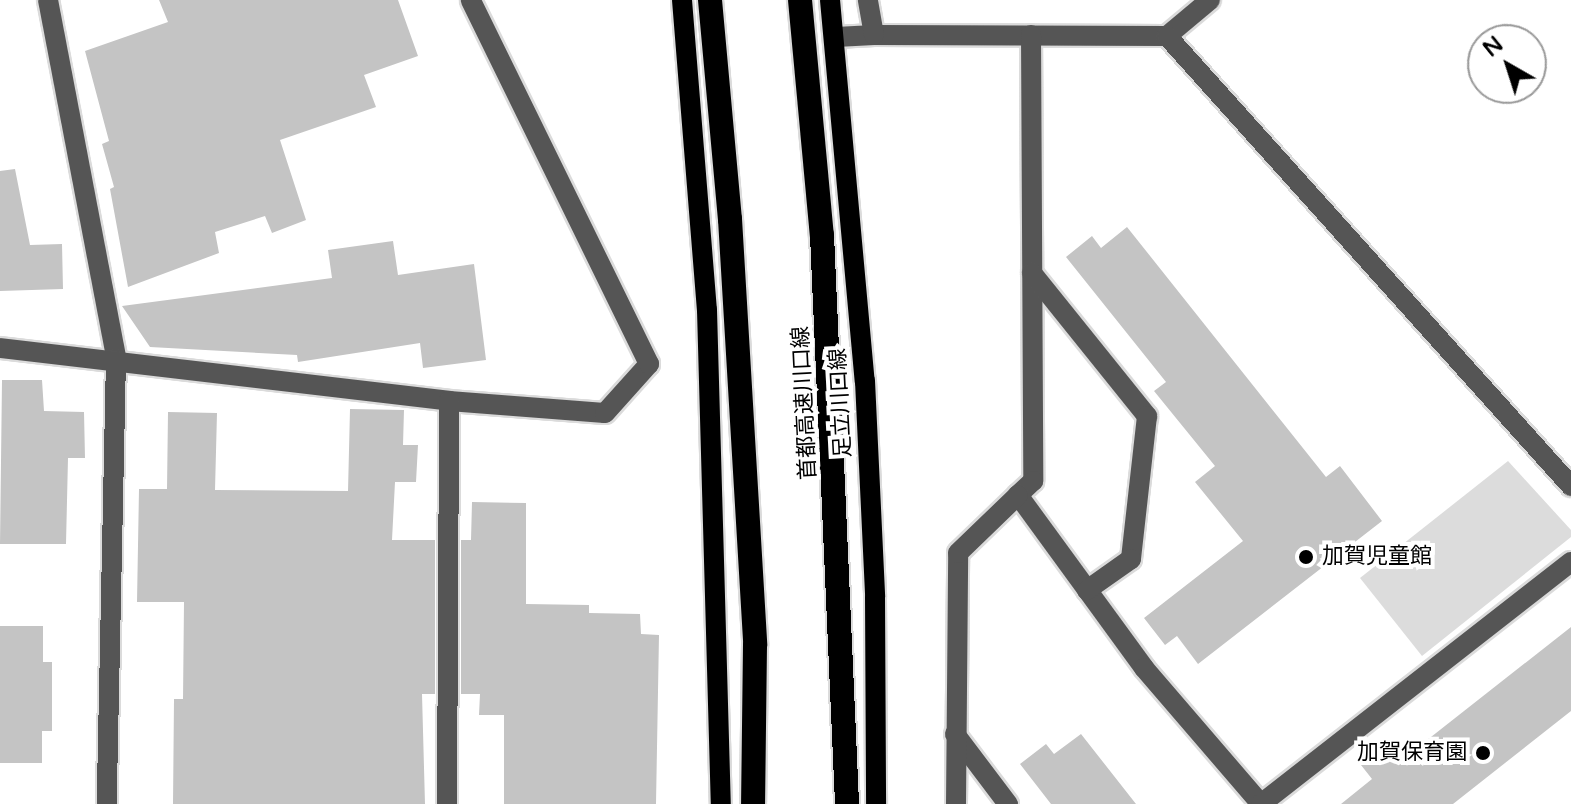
<!DOCTYPE html>
<meta charset="utf-8">
<style>
body{margin:0}
#map{position:relative;width:1571px;height:804px;overflow:hidden;background:#fff;font-family:"Varela Round","Noto Sans JP",sans-serif}
div>[style]{position:absolute}
[style*='--x']{left:calc(var(--x)*1px);top:calc(var(--y)*1px);width:calc(var(--w)*1px);rotate:calc(var(--a)*1deg)}
.green>*{inset:0;background:#dcdcdc}
.building>*{inset:0;background:#c4c4c4}
.roads{filter:drop-shadow(2px 0 #dbdbdb) drop-shadow(-2px 0 #dbdbdb) drop-shadow(0 2px #dbdbdb) drop-shadow(0 -2px #dbdbdb)}
.minor>*{height:20px;margin:-10px;padding:0 10px;transform-origin:10px;border-radius:10px;background:#555}
.major>*{height:20px;margin:-10px;padding:0 10px;transform-origin:10px;border-radius:10px;background:#000}
.highway>*{height:24px;margin:-12px;padding:0 12px;transform-origin:12px;border-radius:12px;background:#000}
.dots>*{width:22px;height:22px;translate:-50% -50%;box-sizing:border-box;border:4px solid #fff;border-radius:50%}
span{translate:-50% -50%;white-space:nowrap;text-align:center;line-height:1.15;-webkit-text-stroke:8px #fff;paint-order:stroke}
.street-label{font-size:22px;color:#000}
.poi-label{font-size:22px;color:#000}
.left{translate:0 -50%;text-align:left}
.right{translate:-100% -50%;text-align:right}
.north{position:absolute;left:1467px;top:24px;width:80px;height:80px;box-sizing:border-box;background:#fff;border:2px solid #999;border-radius:50%;rotate:321deg;font-size:22px;font-weight:700;line-height:32px;text-align:center;color:#000}
.north::after{content:'';display:block;margin:auto;width:28px;height:36px;background:#000;clip-path:polygon(50% 0,100% 100%,50% 72%,0 100%)}
</style>
<div id="map">
<div class="green">
<div style="clip-path:polygon(1508px 461px,1571px 530px,1571px 537px,1422px 656px,1360px 578px)"></div>
</div>
<div class="building">
<div style="clip-path:polygon(159px 0,398px 0,418px 56px,364px 75px,376px 107px,280px 140px,306px 220px,272px 233px,265px 216px,215px 232px,219px 253px,128px 287px,110px 189px,114px 187px,102px 144px,109px 141px,85px 51px,168px 22px)"></div>
<div style="clip-path:polygon(15px 169px,30px 245px,62px 244px,63px 289px,0 291px,0 171px)"></div>
<div style="clip-path:polygon(1127px 227px,1326px 477px,1340px 466px,1382px 521px,1198px 664px,1177px 636px,1165px 645px,1144px 618px,1243px 541px,1195px 482px,1215px 466px,1154px 391px,1166px 382px,1066px 257px,1092px 236px,1101px 248px)"></div>
<div style="clip-path:polygon(393px 241px,398px 275px,474px 264px,486px 360px,423px 368px,420px 343px,298px 362px,297px 355px,150px 347px,122px 306px,332px 278px,328px 250px)"></div>
<div style="clip-path:polygon(2px 380px,42px 380px,44px 411px,84px 412px,85px 458px,68px 458px,66px 544px,0 544px)"></div>
<div style="clip-path:polygon(350px 409px,404px 410px,403px 445px,418px 445px,416px 482px,395px 482px,392px 540px,435px 540px,435px 694px,422px 694px,425px 804px,173px 804px,174px 699px,183px 699px,184px 602px,137px 602px,139px 489px,167px 489px,168px 412px,217px 413px,215px 490px,348px 491px)"></div>
<div style="clip-path:polygon(472px 502px,526px 503px,526px 604px,589px 605px,589px 613px,640px 614px,641px 634px,659px 635px,656px 804px,504px 804px,504px 715px,479px 715px,480px 694px,461px 694px,461px 540px,471px 540px)"></div>
<div style="clip-path:polygon(0 626px,43px 626px,43px 662px,52px 662px,52px 731px,42px 731px,42px 763px,0 763px)"></div>
<div style="clip-path:polygon(1571px 627px,1571px 711px,1453px 804px,1341px 804px,1372px 779px,1361px 765px,1390px 742px,1403px 759px)"></div>
<div style="clip-path:polygon(1081px 734px,1136px 804px,1051px 804px,1020px 764px,1046px 744px,1054px 754px)"></div>
</div>
<div class="roads">
<div class="minor">
<div style="--x:48;--y:0;--w:364;--a:79.2"></div>
<div style="--x:116;--y:358;--w:446;--a:91.2"></div>
<div style="--x:874;--y:35;--w:293;--a:0.2"></div>
<div style="--x:1167;--y:36;--w:56;--a:-39.9"></div>
<div style="--x:1031;--y:35;--w:446;--a:89.7"></div>
<div style="--x:1033;--y:481;--w:21;--a:137"></div>
<div style="--x:1018;--y:495;--w:214;--a:53.9"></div>
<div style="--x:1144;--y:668;--w:179;--a:49.3"></div>
<div style="--x:1167;--y:36;--w:605;--a:48.08"></div>
<div style="--x:836;--y:37;--w:38;--a:-3"></div>
<div style="--x:874;--y:35;--w:36;--a:-100"></div>
<div style="--x:1032;--y:273;--w:184;--a:51.2"></div>
<div style="--x:1147;--y:416;--w:144;--a:96.4"></div>
<div style="--x:1131;--y:559;--w:54;--a:144.8"></div>
<div style="--x:0;--y:348;--w:452;--a:6.7"></div>
<div style="--x:449;--y:401;--w:156;--a:4.4"></div>
<div style="--x:605;--y:413;--w:66;--a:-48.1"></div>
<div style="--x:649;--y:364;--w:405;--a:-116.1"></div>
<div style="--x:955;--y:734;--w:88;--a:52.9"></div>
<div style="--x:447;--y:804;--w:403;--a:-89.7"></div>
<div style="--x:956;--y:804;--w:251;--a:-89.5"></div>
<div style="--x:958;--y:553;--w:83;--a:-44"></div>
<div style="--x:1261;--y:804;--w:393;--a:-38"></div>
</div>
<div class="major">
<div style="--x:682;--y:0;--w:311;--a:85.4"></div>
<div style="--x:707;--y:310;--w:494;--a:88.4"></div>
<div style="--x:830;--y:0;--w:383;--a:84.8"></div>
<div style="--x:865;--y:381;--w:216;--a:87.3"></div>
<div style="--x:875;--y:597;--w:207;--a:89.7"></div>
</div>
<div class="highway">
<div style="--x:710;--y:0;--w:220;--a:84.8"></div>
<div style="--x:730;--y:219;--w:427;--a:86.6"></div>
<div style="--x:755;--y:645;--w:159;--a:90.7"></div>
<div style="--x:800;--y:0;--w:236;--a:84.7"></div>
<div style="--x:822;--y:235;--w:570;--a:87.48"></div>
</div>
</div>
<div class="dots">
<div style="left:1306px;top:557px;background:#000"></div>
<div style="left:1483px;top:753px;background:#000"></div>
</div>
<div class="street-label">
<span style="left:805px;top:403px;rotate:-93deg">首都高速川口線</span>
<span style="left:841px;top:403px;rotate:-93deg">足立川口線</span>
</div>
<div class="poi-label">
<span class="left" style="left:1322px;top:557px">加賀児童館</span>
<span class="right" style="left:1467px;top:753px">加賀保育園</span>
</div>
<div class="north">N</div>
</div>
